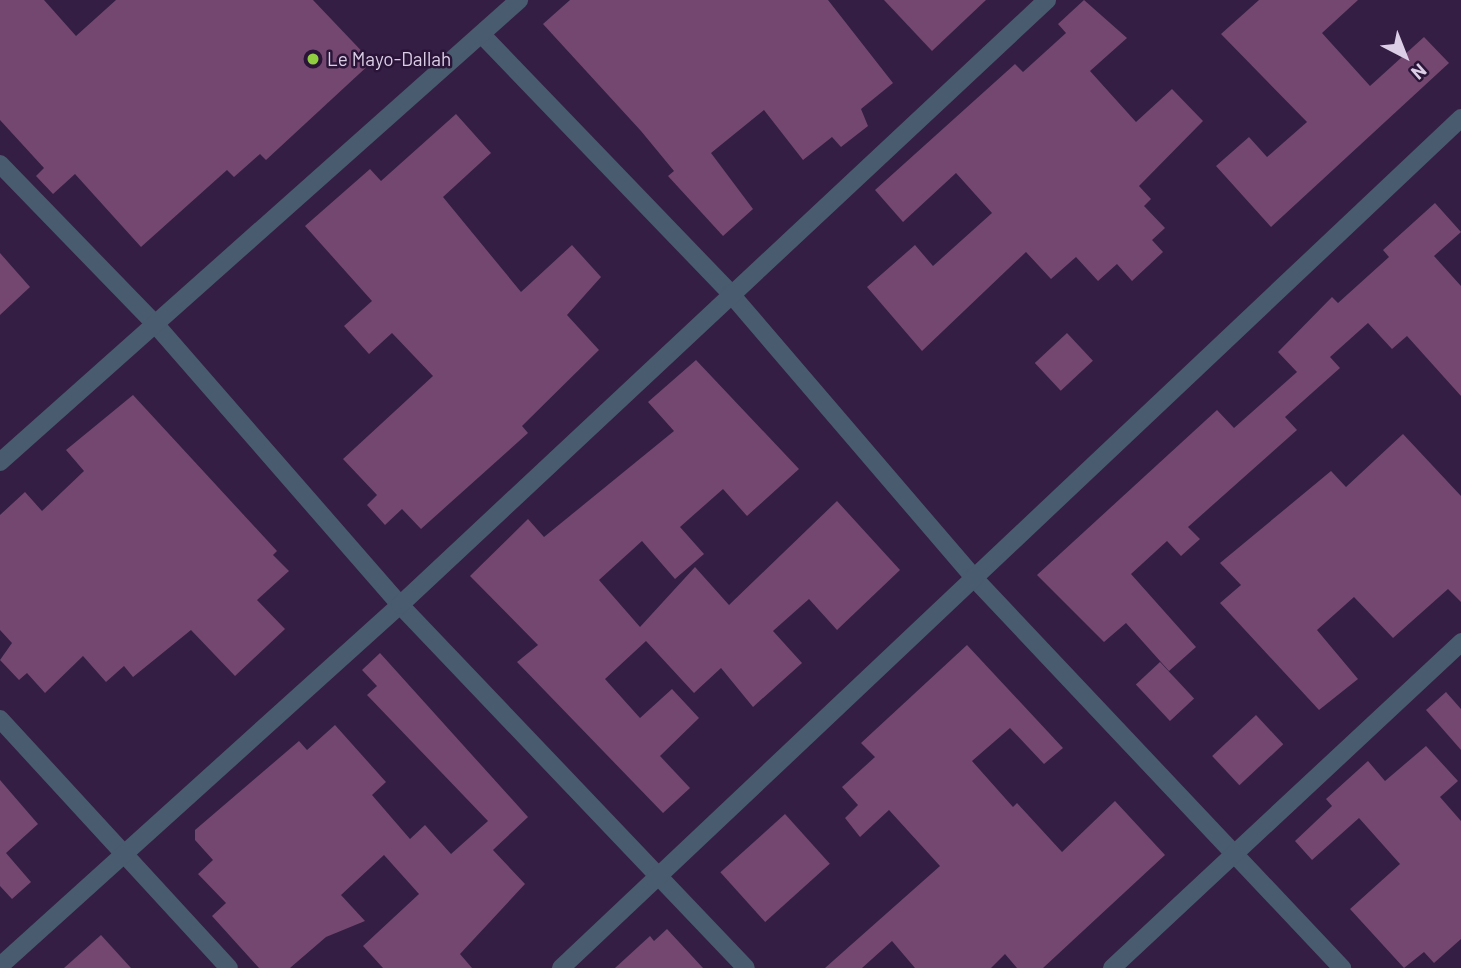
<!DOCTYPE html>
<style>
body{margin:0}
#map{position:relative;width:1461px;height:968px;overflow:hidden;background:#341e43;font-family:Barlow,sans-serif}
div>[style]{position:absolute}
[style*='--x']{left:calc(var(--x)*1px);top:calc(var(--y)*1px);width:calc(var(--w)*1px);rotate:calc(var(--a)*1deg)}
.building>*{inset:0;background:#73476f;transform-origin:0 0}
.street>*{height:18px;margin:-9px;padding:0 9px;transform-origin:9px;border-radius:9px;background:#495b6e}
.dots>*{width:19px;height:19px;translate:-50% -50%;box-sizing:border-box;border:4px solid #2a1438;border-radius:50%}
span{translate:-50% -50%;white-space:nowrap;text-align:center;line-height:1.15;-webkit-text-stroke:5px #2a1438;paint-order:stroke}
.poi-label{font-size:19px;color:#dbcee6}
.left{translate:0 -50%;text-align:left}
.north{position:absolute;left:1370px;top:21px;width:70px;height:70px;-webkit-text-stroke:5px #2a1438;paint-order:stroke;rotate:138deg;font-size:19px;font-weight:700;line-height:28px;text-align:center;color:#dbcee6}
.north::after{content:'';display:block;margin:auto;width:24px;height:32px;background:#dbcee6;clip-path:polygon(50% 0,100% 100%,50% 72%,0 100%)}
</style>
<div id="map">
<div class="building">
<div style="clip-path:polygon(0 0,44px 0,76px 36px,116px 0,313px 0,372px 62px,266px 160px,260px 154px,234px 177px,227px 170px,141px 247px,75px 174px,53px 194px,36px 176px,44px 168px,0 120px)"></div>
<div style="clip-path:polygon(570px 0,828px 0,893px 83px,861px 109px,868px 126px,841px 147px,832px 137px,803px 160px,764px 110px,711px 153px,753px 209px,723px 236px,668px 176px,674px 171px,641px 131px,543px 24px)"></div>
<div style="clip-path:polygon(884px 0,986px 0,932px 51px)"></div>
<div style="clip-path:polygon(1084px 0,1127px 38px,1090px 71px,1136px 122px,1172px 89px,1203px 121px,1139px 186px,1151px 199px,1144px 206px,1165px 228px,1152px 240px,1163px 252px,1132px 281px,1117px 264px,1098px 281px,1076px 257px,1051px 279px,1026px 252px,922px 351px,867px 287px,915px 245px,933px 266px,992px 213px,956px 173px,903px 222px,875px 190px,1015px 64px,1023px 72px,1066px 33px,1058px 24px)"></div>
<div style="clip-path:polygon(1259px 0,1358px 0,1322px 33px,1370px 86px,1424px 37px,1449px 63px,1271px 227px,1216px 166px,1249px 137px,1267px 157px,1307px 122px,1221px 34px)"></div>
<div style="clip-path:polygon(456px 114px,491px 153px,443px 197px,521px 292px,572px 245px,601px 277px,567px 315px,599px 350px,522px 426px,528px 433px,421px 529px,402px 509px,385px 525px,367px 505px,377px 495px,343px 459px,433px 376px,392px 333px,369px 354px,344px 326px,372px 301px,305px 226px,370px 169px,381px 181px)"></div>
<div style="clip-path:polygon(1435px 203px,1461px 232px,1434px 256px,1461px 286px,1461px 396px,1407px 336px,1392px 349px,1368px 323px,1330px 357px,1340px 368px,1285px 417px,1297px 430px,1188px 527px,1200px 539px,1181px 556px,1167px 541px,1131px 574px,1196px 647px,1169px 671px,1126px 623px,1104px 642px,1037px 575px,1217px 410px,1234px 428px,1297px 372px,1278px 352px,1332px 297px,1338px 303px,1389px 257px,1383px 250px)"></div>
<div style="clip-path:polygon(0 253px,30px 287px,0 315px)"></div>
<div style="left:1067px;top:333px;width:38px;height:44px;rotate:47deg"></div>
<div style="clip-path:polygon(696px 360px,799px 469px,747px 516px,723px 489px,680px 527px,704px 554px,675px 579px,642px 541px,599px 580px,640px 627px,695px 567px,729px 605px,837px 501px,900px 570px,837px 630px,809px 599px,773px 631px,802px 663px,753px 707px,721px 668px,694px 693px,646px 641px,605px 679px,640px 718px,672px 689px,699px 718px,660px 756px,690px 788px,663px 813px,517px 662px,538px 645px,470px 576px,528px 519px,544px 537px,674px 431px,648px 402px)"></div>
<div style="clip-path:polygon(133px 395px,277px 551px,273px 555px,289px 571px,257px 600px,285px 629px,235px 676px,191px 630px,133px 677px,124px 666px,106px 682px,83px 656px,45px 693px,27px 673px,19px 680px,0 660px,12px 643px,0 630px,0 515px,25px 492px,42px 511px,84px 471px,66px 450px)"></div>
<div style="clip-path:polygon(1403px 434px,1461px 496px,1461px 602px,1448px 589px,1393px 638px,1354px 597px,1317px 630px,1358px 679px,1319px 710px,1220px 603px,1241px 585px,1220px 563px,1331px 471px,1346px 487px)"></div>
<div style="clip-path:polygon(967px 645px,1063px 748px,1044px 764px,1010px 728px,972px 761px,1013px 807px,1017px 803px,1062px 852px,1115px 801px,1165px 855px,1043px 968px,1017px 968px,1005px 954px,991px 968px,915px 968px,892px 941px,862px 968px,825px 968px,940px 866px,889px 810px,860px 837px,845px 818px,858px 805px,842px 787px,875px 757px,861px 743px)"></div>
<div style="clip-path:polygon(380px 653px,528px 817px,493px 850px,525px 884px,460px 954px,472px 968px,383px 968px,363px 946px,419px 894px,384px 855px,341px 895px,365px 921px,326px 937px,290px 968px,259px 968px,212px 916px,226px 903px,198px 874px,213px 860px,195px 840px,195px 830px,299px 741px,307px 750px,335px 725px,386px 782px,372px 795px,410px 839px,425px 825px,451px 854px,488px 821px,367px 695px,377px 686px,362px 670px)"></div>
<div style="left:1160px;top:662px;width:50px;height:33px;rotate:47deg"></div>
<div style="clip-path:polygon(1446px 692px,1461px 709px,1461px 750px,1426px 710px)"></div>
<div style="left:1256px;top:715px;width:40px;height:60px;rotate:47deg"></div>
<div style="clip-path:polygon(1426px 746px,1458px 781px,1440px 797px,1461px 821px,1461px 939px,1434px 963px,1424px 952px,1404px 968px,1350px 909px,1400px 864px,1359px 818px,1312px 860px,1295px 841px,1332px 806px,1326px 799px,1368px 761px,1385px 781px)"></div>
<div style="clip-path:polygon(0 780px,38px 824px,6px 853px,31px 882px,12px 899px,0 886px)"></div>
<div style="left:785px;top:814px;width:67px;height:87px;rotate:48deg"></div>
<div style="clip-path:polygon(667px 929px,703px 968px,615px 968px,650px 936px,654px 941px)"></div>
<div style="clip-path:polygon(101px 935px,131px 968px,64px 968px)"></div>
</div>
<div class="street">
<div style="--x:484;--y:37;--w:355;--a:46.1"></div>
<div style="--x:730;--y:293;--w:374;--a:49.4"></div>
<div style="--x:973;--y:577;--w:538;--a:46.66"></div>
<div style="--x:0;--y:164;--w:224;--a:45.9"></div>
<div style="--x:156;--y:325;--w:371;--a:48.9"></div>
<div style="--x:400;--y:605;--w:501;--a:46.37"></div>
<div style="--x:0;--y:462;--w:695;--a:-41.67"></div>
<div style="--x:0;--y:719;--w:338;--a:47.4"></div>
<div style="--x:0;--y:966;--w:539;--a:-42.07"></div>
<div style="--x:400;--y:605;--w:886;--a:-43.08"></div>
<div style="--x:561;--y:968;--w:1238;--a:-43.36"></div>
<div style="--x:1112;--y:968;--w:478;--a:-43"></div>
</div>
<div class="dots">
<div style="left:313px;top:59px;background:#91cd40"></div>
</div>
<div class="poi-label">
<span class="left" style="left:327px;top:59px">Le Mayo-Dallah</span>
</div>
<div class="north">N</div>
</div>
